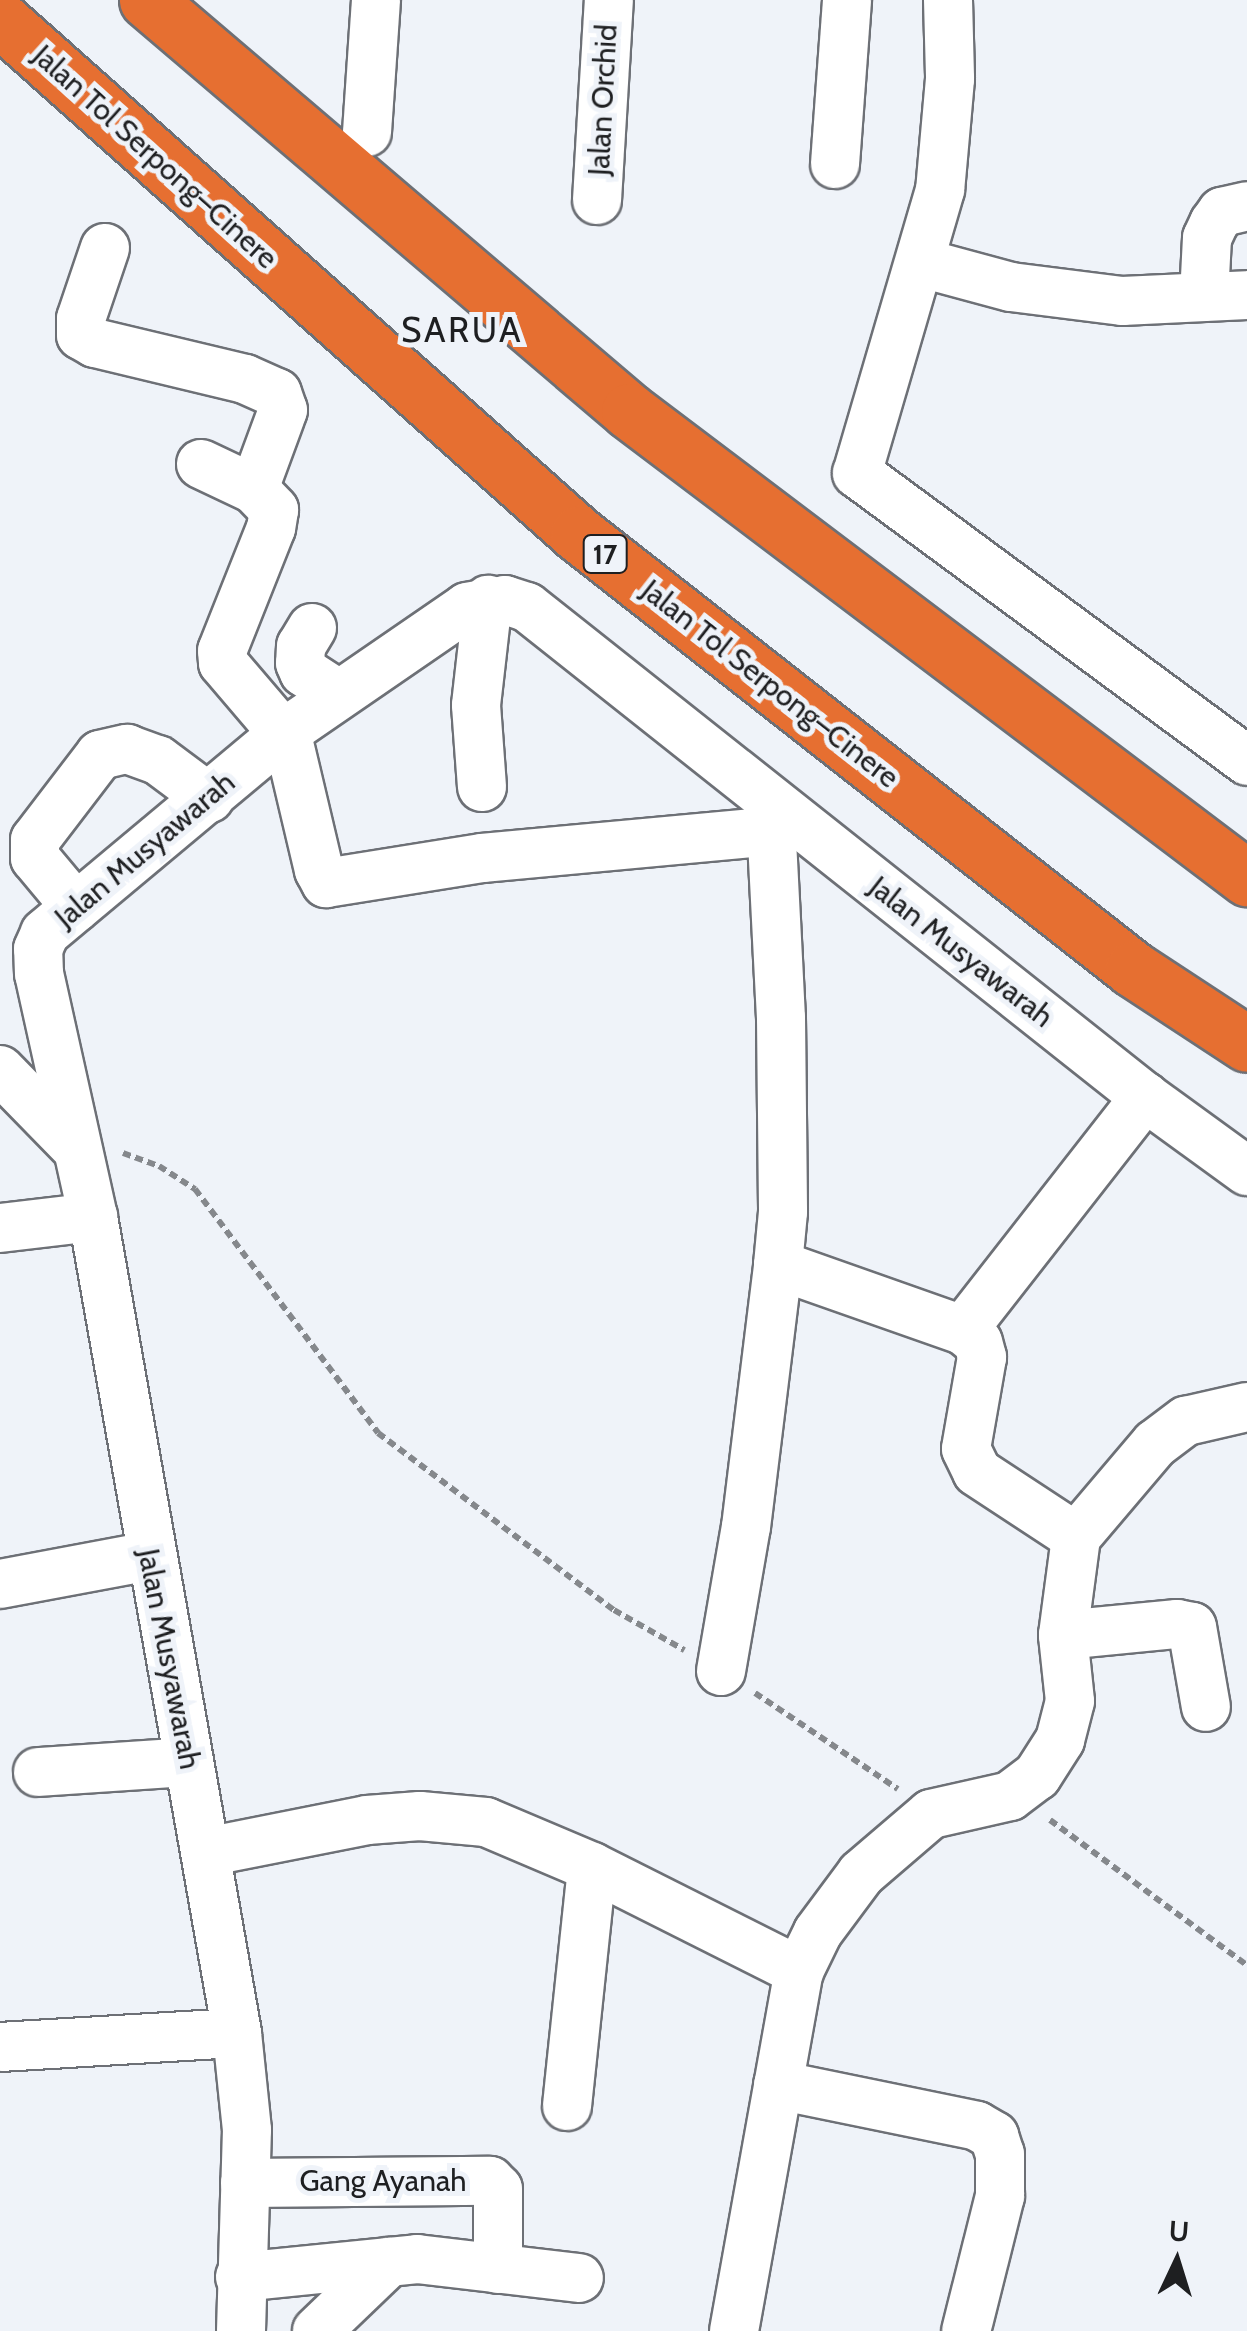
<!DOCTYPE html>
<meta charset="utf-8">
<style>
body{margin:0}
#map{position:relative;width:1247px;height:2331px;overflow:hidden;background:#eff3f9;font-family:Cabin,sans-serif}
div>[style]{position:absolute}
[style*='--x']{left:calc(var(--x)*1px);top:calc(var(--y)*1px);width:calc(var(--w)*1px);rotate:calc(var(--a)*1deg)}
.path>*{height:6px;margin-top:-3px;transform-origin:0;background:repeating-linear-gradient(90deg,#85888c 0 8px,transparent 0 13px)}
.roads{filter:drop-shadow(2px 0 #6d7076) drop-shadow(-2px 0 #6d7076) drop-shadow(0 2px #6d7076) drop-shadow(0 -2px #6d7076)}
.minor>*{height:48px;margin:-24px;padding:0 24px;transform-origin:24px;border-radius:24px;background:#fff}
.highway>*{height:55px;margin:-27.5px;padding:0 27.5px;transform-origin:27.5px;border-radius:27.5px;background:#e66f31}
span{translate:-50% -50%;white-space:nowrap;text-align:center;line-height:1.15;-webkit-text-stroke:10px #eff3f9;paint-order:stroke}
.shield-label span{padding:2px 8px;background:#eff3f9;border:2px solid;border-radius:8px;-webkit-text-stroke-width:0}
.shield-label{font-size:28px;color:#1e1f21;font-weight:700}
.street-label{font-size:30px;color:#1e1f21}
.quarter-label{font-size:35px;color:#1e1f21;letter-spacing:2.5px}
.north{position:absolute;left:1127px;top:2211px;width:100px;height:100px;-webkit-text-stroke:8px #eff3f9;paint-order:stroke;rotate:4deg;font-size:28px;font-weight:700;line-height:40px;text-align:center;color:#1e1f21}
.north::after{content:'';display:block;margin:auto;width:35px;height:45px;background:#1e1f21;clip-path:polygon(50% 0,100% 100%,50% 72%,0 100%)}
</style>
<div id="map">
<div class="path">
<div style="--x:123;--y:1153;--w:38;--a:20"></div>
<div style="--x:159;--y:1166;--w:43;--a:32.6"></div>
<div style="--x:195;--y:1189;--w:305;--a:53.1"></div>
<div style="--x:378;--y:1433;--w:295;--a:36.9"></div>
<div style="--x:614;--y:1610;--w:81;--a:29.7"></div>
<div style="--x:755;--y:1693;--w:172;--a:33.9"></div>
<div style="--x:1050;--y:1820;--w:245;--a:36.4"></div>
</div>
<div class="roads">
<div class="minor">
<div style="--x:948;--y:0;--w:79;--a:88.5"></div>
<div style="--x:950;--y:79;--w:111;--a:95.1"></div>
<div style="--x:940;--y:190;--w:295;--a:106.3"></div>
<div style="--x:857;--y:473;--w:485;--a:36.4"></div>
<div style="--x:367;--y:132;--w:132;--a:-86.1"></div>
<div style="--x:835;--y:164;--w:164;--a:-85.8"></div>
<div style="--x:597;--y:200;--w:200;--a:-86.6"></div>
<div style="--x:105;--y:248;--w:75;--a:108.7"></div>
<div style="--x:81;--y:319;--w:16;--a:90"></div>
<div style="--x:81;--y:335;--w:16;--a:30"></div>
<div style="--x:95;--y:343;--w:154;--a:13.5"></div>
<div style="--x:245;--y:379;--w:35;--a:24"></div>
<div style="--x:277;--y:393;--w:18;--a:71"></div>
<div style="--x:283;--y:410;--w:84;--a:110.2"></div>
<div style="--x:922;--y:263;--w:92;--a:15.1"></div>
<div style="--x:1011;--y:287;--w:112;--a:7.2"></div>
<div style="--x:1122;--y:301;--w:125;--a:-2.7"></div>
<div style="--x:1204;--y:297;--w:59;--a:-87.1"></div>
<div style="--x:1207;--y:238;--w:17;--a:-65"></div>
<div style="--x:1214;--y:223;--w:14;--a:-54"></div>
<div style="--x:1222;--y:212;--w:26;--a:-13"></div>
<div style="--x:201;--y:464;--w:59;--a:25.3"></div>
<div style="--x:254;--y:489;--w:29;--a:46"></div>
<div style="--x:274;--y:510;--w:18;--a:99"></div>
<div style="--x:271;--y:528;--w:132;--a:111.7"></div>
<div style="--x:222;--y:651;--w:12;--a:85"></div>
<div style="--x:223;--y:663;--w:100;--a:49.5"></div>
<div style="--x:288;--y:739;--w:135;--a:76.7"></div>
<div style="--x:319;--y:870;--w:15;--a:62"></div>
<div style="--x:326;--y:883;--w:158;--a:-9.1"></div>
<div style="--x:482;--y:858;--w:292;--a:-5.3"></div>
<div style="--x:312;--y:628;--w:21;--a:121"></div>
<div style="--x:301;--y:646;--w:17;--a:93"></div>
<div style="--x:300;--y:663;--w:10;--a:66"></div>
<div style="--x:304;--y:672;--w:40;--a:32.9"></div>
<div style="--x:482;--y:787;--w:82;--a:-94.2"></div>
<div style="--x:476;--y:705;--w:106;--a:-83.5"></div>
<div style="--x:770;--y:801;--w:217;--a:87.1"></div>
<div style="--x:781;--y:1018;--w:194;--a:89.4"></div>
<div style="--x:783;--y:1212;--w:53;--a:95.4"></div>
<div style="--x:778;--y:1265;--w:196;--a:19.4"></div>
<div style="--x:963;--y:1330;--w:19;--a:39"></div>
<div style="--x:978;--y:1342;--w:16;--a:75"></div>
<div style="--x:982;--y:1357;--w:93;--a:99.9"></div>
<div style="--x:966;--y:1449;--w:25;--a:64"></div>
<div style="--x:977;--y:1472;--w:118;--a:33.3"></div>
<div style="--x:76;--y:907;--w:64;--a:-129.9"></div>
<div style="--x:35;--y:858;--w:18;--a:-90"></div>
<div style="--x:35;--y:840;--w:107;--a:-52.6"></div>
<div style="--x:100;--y:755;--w:28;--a:-13"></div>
<div style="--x:127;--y:749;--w:33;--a:20"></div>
<div style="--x:158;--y:760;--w:64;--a:36.7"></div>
<div style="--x:0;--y:1070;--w:109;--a:45.7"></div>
<div style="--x:0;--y:1228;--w:94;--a:-6.7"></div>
<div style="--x:963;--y:1330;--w:296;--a:-52"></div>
<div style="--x:0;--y:1584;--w:152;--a:-10.6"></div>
<div style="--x:1063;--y:1635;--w:115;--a:-5.5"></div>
<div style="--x:1177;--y:1624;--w:15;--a:11"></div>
<div style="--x:1192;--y:1627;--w:81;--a:80.1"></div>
<div style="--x:721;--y:1671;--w:146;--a:-80.2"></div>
<div style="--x:746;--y:1527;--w:264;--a:-83"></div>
<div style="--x:38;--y:1772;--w:151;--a:-3.8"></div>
<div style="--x:206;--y:1852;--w:164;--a:-11.2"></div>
<div style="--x:367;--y:1820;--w:53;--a:-4.3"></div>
<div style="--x:420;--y:1816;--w:66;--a:5.2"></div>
<div style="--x:486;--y:1822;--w:115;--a:23"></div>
<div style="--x:592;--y:1867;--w:232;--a:26.7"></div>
<div style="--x:0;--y:2047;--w:237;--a:-3.4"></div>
<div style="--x:778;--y:2085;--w:203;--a:11.6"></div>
<div style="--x:977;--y:2126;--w:20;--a:30"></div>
<div style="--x:994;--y:2136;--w:19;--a:72"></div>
<div style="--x:1000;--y:2154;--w:42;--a:90"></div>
<div style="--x:1000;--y:2196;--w:139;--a:104.1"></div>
<div style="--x:567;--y:2106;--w:240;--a:-84"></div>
<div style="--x:245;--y:2183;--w:245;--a:-0.5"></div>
<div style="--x:490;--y:2181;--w:11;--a:45"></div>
<div style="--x:498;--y:2189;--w:80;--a:90"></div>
<div style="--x:240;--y:2277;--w:178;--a:-5.8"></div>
<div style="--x:417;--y:2259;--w:163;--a:6.7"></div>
<div style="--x:241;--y:2331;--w:201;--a:-88.3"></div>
<div style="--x:247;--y:2130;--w:98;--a:-95.9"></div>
<div style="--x:237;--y:2033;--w:829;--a:-100.01"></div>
<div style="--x:93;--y:1217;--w:249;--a:-102.5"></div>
<div style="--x:39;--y:974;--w:25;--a:-92"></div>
<div style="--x:38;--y:949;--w:17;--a:-66"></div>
<div style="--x:45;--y:933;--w:312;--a:-39.9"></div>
<div style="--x:284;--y:733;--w:222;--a:-34.5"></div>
<div style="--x:467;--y:607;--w:39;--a:-10"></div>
<div style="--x:505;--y:600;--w:23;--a:18"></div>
<div style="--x:527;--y:607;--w:789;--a:38.41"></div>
<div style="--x:1145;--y:1097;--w:126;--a:36"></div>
<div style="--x:317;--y:2331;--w:100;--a:-43.8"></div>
<div style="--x:734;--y:2331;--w:366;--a:-79.8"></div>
<div style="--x:799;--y:1971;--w:43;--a:-64"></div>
<div style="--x:818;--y:1932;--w:72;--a:-53.4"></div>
<div style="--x:861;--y:1874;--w:92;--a:-40.6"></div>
<div style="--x:931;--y:1814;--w:81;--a:-12.8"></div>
<div style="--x:1010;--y:1796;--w:34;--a:-37"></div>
<div style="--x:1037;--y:1776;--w:43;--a:-57.4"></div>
<div style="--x:1060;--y:1740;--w:40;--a:-75.6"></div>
<div style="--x:1070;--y:1701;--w:66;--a:-96.1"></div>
<div style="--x:1063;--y:1635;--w:99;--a:-82.4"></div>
<div style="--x:1076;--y:1537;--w:122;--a:-49.7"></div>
<div style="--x:1155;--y:1444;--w:39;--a:-37"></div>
<div style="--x:1186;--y:1421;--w:63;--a:-12.9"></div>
</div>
<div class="highway">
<div style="--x:147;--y:0;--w:633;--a:40.45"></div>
<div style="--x:629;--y:411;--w:775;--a:37.08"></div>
<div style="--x:0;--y:19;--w:774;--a:41.7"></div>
<div style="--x:578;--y:534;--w:705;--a:38.09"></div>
<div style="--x:1133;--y:969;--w:136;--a:33.3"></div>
</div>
</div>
<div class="shield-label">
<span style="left:605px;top:554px">17</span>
</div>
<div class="street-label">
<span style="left:603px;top:100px;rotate:-87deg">Jalan Orchid</span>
<span style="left:155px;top:157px;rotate:42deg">Jalan Tol Serpong–Cinere</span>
<span style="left:770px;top:684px;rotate:38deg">Jalan Tol Serpong–Cinere</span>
<span style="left:145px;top:850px;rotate:-40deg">Jalan Musyawarah</span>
<span style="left:961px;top:952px;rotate:38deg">Jalan Musyawarah</span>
<span style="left:169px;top:1659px;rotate:79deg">Jalan Musyawarah</span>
<span style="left:383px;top:2181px">Gang Ayanah</span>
</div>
<div class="quarter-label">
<span style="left:462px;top:330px">SARUA</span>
</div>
<div class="north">U</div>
</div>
